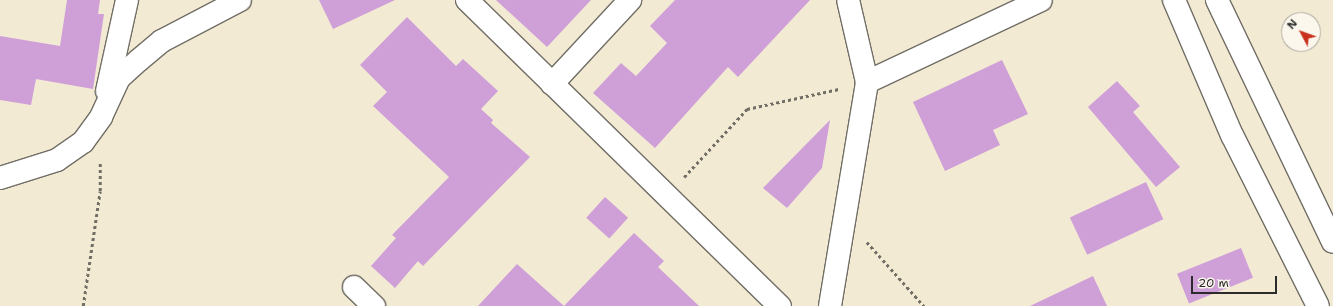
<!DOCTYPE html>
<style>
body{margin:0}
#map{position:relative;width:1333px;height:306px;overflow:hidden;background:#f3ead3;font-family:"Shantell Sans",sans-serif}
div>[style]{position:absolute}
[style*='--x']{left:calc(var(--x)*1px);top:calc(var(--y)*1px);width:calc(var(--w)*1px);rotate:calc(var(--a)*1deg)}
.building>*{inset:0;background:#cf9fd8;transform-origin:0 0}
.path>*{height:2.5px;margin-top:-1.25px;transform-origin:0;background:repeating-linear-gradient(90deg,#716e66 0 3px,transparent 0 6px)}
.roads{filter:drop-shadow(1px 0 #716e66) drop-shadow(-1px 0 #716e66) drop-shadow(0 1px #716e66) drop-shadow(0 -1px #716e66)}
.minor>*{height:22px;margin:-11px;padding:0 11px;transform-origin:11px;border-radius:11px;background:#fff}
span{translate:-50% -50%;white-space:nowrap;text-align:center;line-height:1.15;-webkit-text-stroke:3.5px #fbf7ec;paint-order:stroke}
.north{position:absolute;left:1281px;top:12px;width:40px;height:40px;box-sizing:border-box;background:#fbf7ec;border:1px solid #a8a59f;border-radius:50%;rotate:311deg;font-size:11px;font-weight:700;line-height:16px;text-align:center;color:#2b2b2b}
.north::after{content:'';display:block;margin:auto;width:14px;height:18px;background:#c8321e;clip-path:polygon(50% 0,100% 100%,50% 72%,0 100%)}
.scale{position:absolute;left:1191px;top:276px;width:86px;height:18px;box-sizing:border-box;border:2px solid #2b2b2b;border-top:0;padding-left:5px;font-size:12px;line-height:14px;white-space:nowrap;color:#2b2b2b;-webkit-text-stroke:3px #fbf7ec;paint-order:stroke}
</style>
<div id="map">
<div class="building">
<div style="clip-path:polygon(67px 0,100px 0,98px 14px,104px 14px,93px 89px,36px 79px,31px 105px,0 100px,0 36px,60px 46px)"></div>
<div style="clip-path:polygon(319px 0,395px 0,333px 29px)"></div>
<div style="clip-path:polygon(496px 0,591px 0,547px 47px)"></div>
<div style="clip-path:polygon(675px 0,810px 0,738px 77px,728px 67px,655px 148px,593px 93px,621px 63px,636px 76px,667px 43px,650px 26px)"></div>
<div style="clip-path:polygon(407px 17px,456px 66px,463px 59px,498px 91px,481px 109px,493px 120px,491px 123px,530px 157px,423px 266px,418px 261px,395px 288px,371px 266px,396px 238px,392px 235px,449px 177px,373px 106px,387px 92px,360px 65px)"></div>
<div style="clip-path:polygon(1002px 60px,1028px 114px,993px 130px,1000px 145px,945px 171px,913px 102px)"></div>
<div style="clip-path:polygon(1117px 81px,1140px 106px,1133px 112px,1180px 167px,1156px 187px,1088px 107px)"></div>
<div style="clip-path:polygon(830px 120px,822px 168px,787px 208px,763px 188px)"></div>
<div style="left:1146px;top:182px;width:41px;height:84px;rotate:65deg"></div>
<div style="left:605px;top:197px;width:31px;height:28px;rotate:42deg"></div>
<div style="clip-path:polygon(634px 233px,664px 261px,658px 267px,699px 306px,478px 306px,517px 264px,564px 306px)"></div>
<div style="left:1241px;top:248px;width:32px;height:69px;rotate:68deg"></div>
<div style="clip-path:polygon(1093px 276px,1107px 306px,1030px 306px)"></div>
</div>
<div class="path">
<div style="--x:684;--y:177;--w:93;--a:-47.2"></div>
<div style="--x:747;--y:109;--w:94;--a:-12.3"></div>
<div style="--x:867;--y:242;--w:86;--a:48.3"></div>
<div style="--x:83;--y:306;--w:116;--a:-81.6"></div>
<div style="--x:100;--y:191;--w:29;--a:-90"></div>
</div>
<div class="roads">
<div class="minor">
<div style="--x:467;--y:0;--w:438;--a:44.4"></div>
<div style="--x:1174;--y:0;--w:147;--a:66.8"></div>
<div style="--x:1232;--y:135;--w:191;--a:63.3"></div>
<div style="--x:1217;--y:0;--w:268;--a:64.4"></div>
<div style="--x:867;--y:82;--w:192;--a:-25.2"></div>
<div style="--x:552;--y:84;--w:115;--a:-47.1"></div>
<div style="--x:107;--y:91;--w:93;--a:-77.6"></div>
<div style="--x:0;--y:178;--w:60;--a:-17.5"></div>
<div style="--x:57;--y:160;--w:32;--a:-35"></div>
<div style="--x:83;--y:142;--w:31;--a:-54"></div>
<div style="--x:101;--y:117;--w:43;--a:-65.2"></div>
<div style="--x:119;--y:78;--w:27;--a:-42"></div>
<div style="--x:139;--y:60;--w:30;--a:-40"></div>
<div style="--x:162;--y:41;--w:88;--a:-27.7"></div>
<div style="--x:354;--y:287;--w:28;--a:44"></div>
<div style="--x:830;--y:306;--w:227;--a:-80.6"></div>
<div style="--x:867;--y:82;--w:84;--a:-103"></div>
</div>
</div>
<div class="north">N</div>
<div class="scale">20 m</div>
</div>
